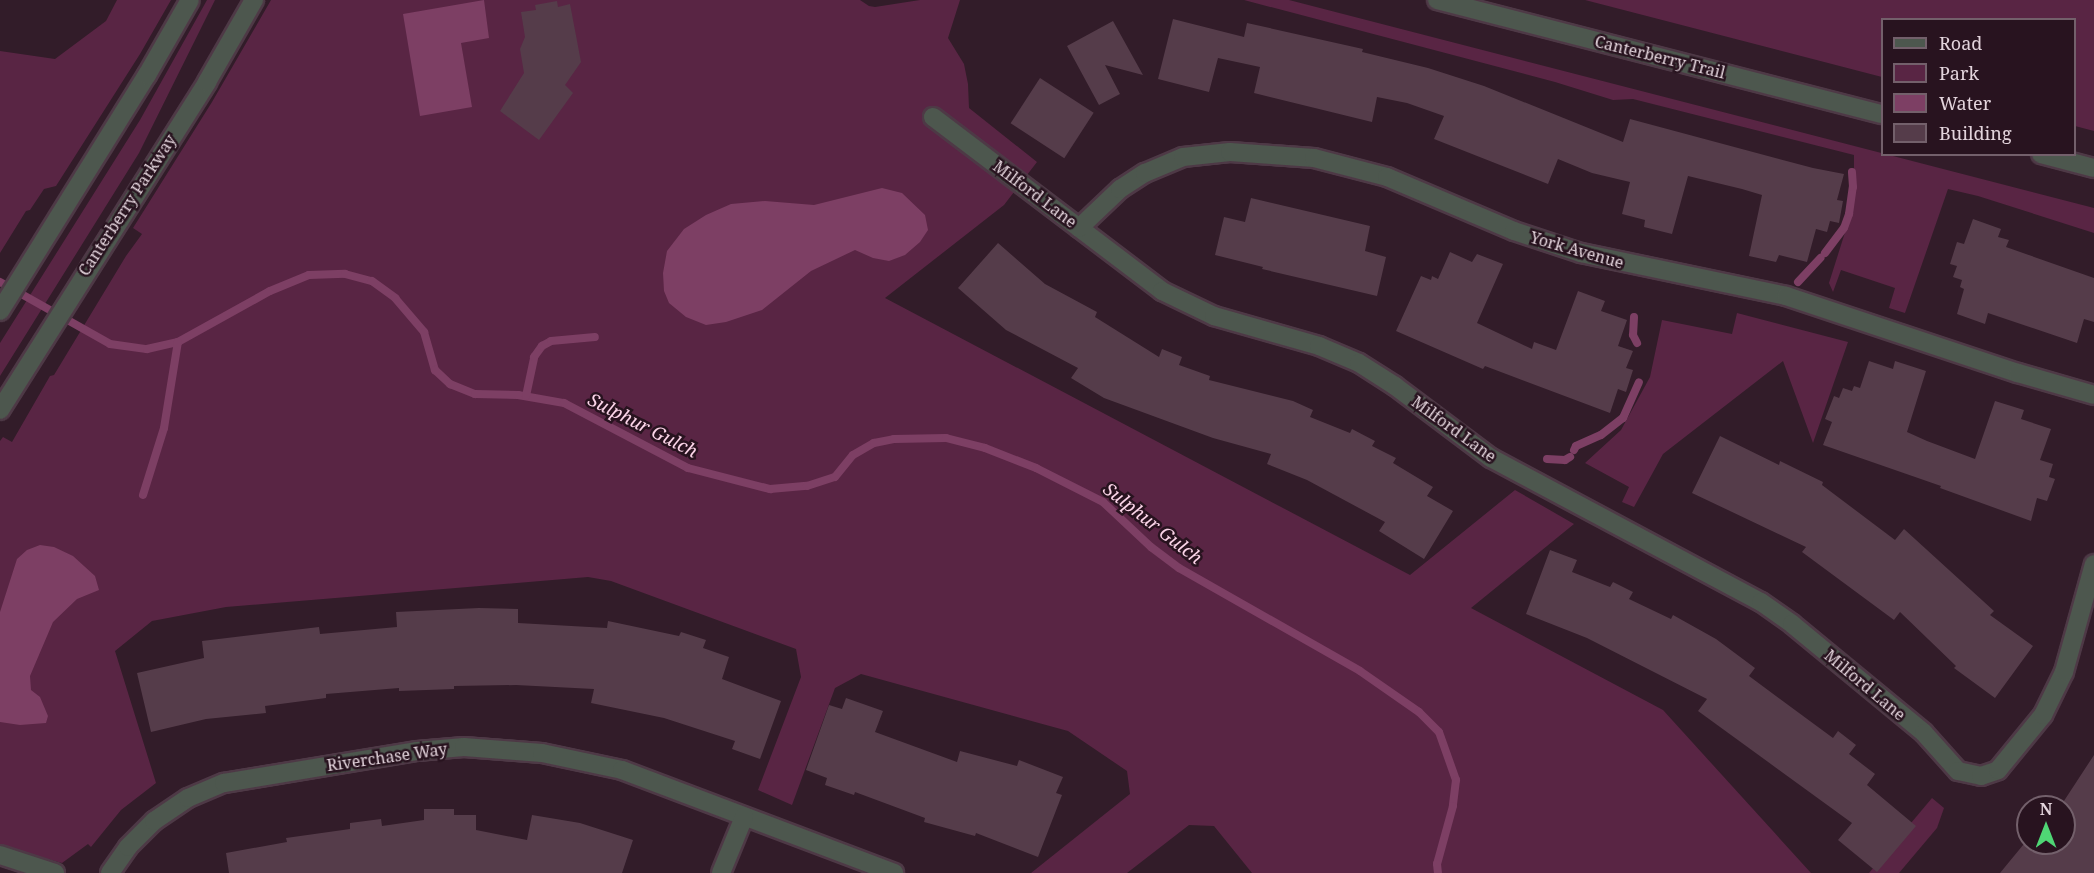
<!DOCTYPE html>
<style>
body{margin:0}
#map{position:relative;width:2094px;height:873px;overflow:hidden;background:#321c29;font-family:"Noto Serif",serif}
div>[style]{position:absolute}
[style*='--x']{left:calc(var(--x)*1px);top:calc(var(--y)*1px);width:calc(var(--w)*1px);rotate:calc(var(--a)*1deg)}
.green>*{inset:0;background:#592544}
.water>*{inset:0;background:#7d3f64}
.stream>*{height:8px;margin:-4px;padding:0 4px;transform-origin:4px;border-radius:4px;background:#7d3f64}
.building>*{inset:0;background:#553c4a;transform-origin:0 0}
.roads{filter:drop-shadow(2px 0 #4e3946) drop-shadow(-2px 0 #4e3946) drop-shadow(0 2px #4e3946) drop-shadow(0 -2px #4e3946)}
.minor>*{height:18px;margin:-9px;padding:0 9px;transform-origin:9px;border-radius:9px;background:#4d574e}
span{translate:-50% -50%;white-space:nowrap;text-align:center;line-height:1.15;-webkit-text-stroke:5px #28131f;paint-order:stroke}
.street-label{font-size:16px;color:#e3d4dc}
.water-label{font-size:18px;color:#fbd4e8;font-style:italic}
.legend{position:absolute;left:1881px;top:18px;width:195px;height:138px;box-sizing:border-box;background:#28131f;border:2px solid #73606b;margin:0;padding:8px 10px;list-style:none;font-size:18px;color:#e3d4dc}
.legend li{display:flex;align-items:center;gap:12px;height:30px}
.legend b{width:30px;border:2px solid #73606b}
.north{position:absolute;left:2016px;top:795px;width:60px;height:60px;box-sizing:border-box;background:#28131f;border:2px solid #73606b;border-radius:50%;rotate:0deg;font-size:16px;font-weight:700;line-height:24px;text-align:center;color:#e3d4dc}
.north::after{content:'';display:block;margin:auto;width:21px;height:27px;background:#4fd675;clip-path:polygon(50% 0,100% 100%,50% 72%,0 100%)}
</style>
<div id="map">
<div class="green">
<div style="clip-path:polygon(117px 0,171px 0,140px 54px,56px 186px,44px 189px,30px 210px,26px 211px,0 253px,0 51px,55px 59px,106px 21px)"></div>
<div style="clip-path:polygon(207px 0,215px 0,139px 153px,0 376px,0 343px,140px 120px)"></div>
<div style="clip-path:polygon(271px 0,860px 0,869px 6px,875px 7px,920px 0,960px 0,948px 38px,964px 64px,968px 84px,969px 108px,1037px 162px,1004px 205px,885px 298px,1410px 575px,1515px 490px,1574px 524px,1471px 608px,1663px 710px,1811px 873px,1252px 873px,1214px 826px,1189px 825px,1127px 873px,1031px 873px,1130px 794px,1127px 771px,1068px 731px,861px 674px,835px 688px,792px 805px,758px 790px,801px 677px,796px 649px,611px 581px,588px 577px,226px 607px,152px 621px,115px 651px,156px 783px,121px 810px,91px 847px,88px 844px,62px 863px,0 846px,0 441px,3px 437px,12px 442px,50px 376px,54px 375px,126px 256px,142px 234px,133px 228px,212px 102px)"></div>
<div style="clip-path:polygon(1244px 0,1289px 0,2094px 208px,2094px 233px,1978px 196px,1948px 189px,1905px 313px,1889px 308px,1895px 288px,1841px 270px,1833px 292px,1829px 283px,1854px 204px,1854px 155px,1633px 99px,1613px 100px,1555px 82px)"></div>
<div style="clip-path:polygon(1585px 0,2094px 0,2094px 131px,2075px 126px,2074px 20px,1882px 20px,1882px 77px)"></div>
<div style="clip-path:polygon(1737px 313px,1848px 342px,1813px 443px,1783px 361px,1663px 454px,1634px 507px,1622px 502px,1629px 487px,1585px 463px,1621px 430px,1650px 377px,1662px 320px,1732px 334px)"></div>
<div style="clip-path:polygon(1932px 798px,1944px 808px,1937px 828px,1899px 873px,1869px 873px)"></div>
</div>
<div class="water">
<div style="clip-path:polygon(484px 0,489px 38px,461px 43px,472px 107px,420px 116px,403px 14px)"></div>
<div style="clip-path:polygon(882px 188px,902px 193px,925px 215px,928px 230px,920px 242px,905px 255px,889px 261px,873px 258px,855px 250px,811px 271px,762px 310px,726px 322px,706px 325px,686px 317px,669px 303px,664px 291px,663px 273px,667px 251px,684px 229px,706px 215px,731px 204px,765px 201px,814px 205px)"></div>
<div style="clip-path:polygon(40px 545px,54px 547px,73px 556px,95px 576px,99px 590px,77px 599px,53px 622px,30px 676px,31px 690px,40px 697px,48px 716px,46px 723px,20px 725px,0 722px,0 612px,17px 559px,27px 550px)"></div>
</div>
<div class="stream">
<div style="--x:1825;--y:253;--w:31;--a:-53"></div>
<div style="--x:1844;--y:228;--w:15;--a:-70"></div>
<div style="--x:1849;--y:214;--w:27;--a:-82"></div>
<div style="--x:1853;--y:187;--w:15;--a:-94"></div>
<div style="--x:0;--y:282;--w:126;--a:29.4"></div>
<div style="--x:110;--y:344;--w:37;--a:8"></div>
<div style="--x:147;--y:349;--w:32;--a:-13"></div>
<div style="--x:178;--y:342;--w:105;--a:-29"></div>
<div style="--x:270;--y:291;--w:42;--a:-22.3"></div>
<div style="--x:309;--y:275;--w:36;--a:-2"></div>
<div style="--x:345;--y:274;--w:28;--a:15"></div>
<div style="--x:372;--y:281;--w:29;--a:36"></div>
<div style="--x:395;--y:298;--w:45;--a:49.5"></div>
<div style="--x:424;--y:332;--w:40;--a:74"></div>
<div style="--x:435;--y:370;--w:21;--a:43"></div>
<div style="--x:450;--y:384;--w:27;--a:22"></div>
<div style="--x:475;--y:394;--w:43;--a:1.3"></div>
<div style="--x:518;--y:395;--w:47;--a:9.9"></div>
<div style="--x:564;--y:403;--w:140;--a:27.7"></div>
<div style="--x:688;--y:468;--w:85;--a:14.4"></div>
<div style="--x:770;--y:489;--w:37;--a:-5"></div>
<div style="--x:807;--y:486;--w:29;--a:-18"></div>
<div style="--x:835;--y:477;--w:28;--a:-51"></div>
<div style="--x:853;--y:455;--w:24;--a:-30"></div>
<div style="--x:874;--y:443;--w:20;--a:-11"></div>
<div style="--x:894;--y:439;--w:52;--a:-1.1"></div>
<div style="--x:946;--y:438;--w:40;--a:14.4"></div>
<div style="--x:985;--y:448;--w:55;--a:21.4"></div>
<div style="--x:1036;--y:468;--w:75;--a:26.9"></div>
<div style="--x:1103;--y:502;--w:66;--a:43.2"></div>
<div style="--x:1151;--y:547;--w:35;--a:37"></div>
<div style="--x:1179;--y:568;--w:208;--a:29.6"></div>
<div style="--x:1360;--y:671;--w:72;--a:34.8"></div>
<div style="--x:1419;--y:712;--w:28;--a:45"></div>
<div style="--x:1439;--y:732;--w:51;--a:70.5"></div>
<div style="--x:1456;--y:780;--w:26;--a:97"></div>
<div style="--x:1453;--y:806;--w:60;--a:105.4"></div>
<div style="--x:1437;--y:864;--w:9;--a:84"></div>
<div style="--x:1798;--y:282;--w:33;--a:-47"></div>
<div style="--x:1634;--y:317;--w:18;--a:93"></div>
<div style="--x:1633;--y:335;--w:9;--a:63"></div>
<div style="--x:526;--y:396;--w:40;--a:-78"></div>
<div style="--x:534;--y:357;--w:14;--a:-54"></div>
<div style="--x:542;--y:346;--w:10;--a:-29"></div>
<div style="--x:551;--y:341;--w:44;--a:-5.2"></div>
<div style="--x:1574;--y:450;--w:4;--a:-63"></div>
<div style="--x:1576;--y:446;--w:27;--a:-24"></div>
<div style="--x:1601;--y:435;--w:28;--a:-38"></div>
<div style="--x:1623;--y:418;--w:39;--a:-66"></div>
<div style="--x:1547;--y:459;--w:18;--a:3"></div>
<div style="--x:1565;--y:460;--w:6;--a:-31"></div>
<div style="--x:143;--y:495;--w:70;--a:-72.6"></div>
<div style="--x:164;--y:428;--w:87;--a:-80.8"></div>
</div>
<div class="building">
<div style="clip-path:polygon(557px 1px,558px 7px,570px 4px,581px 62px,565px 85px,573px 93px,539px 140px,500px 111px,524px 73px,520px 49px,525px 37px,521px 12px,536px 10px,535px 5px)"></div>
<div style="clip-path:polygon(1173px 19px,1244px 37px,1247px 23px,1363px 49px,1362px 52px,1428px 68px,1484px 86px,1623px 142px,1630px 119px,1813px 168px,1844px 174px,1837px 200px,1843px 201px,1839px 223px,1830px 221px,1827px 232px,1816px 229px,1807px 262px,1779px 255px,1776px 262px,1749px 256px,1762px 195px,1742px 189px,1688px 176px,1672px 234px,1644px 227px,1645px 220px,1622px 214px,1630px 182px,1592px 173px,1558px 159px,1548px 184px,1434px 139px,1444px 116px,1407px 103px,1377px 97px,1372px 122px,1254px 93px,1260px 67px,1218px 58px,1209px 92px,1158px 79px)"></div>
<div style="clip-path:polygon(1113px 21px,1143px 75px,1105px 65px,1120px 94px,1099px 105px,1067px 46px)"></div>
<div style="left:1040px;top:78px;width:64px;height:54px;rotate:33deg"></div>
<div style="clip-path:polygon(1251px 198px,1370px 226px,1365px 251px,1386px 257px,1377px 296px,1262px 269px,1263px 267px,1215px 255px,1224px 217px,1245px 222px)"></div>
<div style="clip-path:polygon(1973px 219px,2001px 229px,1998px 237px,2009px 240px,2006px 247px,2094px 278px,2094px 322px,2084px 319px,2077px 343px,1988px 313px,1985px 324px,1957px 314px,1964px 289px,1960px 287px,1962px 280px,1953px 277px,1957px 266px,1950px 264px,1957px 242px,1964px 244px)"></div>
<div style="clip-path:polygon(998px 243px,1045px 284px,1097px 312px,1095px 317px,1159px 357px,1162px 349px,1182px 357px,1179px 365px,1210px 376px,1209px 380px,1293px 401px,1313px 410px,1310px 417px,1350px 433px,1352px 429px,1375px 441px,1372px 446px,1396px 458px,1393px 463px,1433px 487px,1427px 496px,1453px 511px,1424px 559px,1379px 531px,1385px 522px,1307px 480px,1267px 464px,1271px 454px,1213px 438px,1104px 398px,1071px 378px,1078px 368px,1006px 330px,958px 288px)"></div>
<div style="clip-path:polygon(1450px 252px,1472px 262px,1477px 254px,1503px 264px,1477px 323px,1532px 349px,1534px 342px,1556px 350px,1578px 291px,1605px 301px,1601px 311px,1627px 320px,1618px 346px,1633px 351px,1626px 368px,1633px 370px,1626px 392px,1618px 389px,1610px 413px,1485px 366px,1483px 369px,1396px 331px,1421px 276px,1431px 280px,1432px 276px,1438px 279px)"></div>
<div style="clip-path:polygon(1869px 361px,1893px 369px,1895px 361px,1926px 371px,1907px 432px,1927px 441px,1975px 459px,1995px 401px,2024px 410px,2021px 419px,2051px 429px,2040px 460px,2053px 464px,2049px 477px,2055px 479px,2047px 501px,2037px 498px,2031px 521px,1940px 488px,1941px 486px,1823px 445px,1832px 422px,1825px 419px,1834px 396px,1839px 398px,1843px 388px,1852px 391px,1854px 386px,1860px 388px)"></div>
<div style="clip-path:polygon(1720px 436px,1779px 465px,1780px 461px,1823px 482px,1822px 485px,1895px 540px,1904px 529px,1994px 611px,1990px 615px,2033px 646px,1995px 698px,1954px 668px,1956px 666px,1900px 612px,1894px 620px,1802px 552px,1806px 547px,1692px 493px)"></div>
<div style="clip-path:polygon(1550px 550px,1577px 560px,1572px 572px,1610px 587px,1613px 582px,1633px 592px,1629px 599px,1671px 619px,1673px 615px,1716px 639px,1755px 668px,1749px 676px,1833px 738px,1838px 731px,1856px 745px,1849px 754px,1875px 774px,1867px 785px,1916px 826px,1877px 872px,1838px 840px,1852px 823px,1698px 711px,1707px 699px,1587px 638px,1526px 614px)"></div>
<div style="clip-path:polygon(479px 608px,518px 609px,518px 623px,607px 628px,608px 621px,679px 636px,681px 632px,706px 640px,703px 648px,729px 657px,722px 679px,781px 701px,760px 759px,732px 749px,735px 741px,664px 718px,591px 703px,594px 689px,516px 685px,454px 686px,454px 689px,399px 691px,399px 688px,326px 694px,326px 698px,265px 706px,266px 713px,206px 719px,151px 732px,137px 673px,204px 658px,202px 641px,319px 627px,320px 634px,397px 627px,396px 612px)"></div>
<div style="clip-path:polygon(846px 698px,883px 711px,875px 732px,957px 762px,960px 751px,1017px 766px,1019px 760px,1063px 777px,1056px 793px,1062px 795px,1038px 857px,976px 833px,975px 836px,924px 822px,925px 818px,855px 792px,854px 795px,825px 785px,827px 778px,806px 770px,829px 705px,842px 709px)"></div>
<div style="clip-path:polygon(2094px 755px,2094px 873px,2000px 873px,2028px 839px,2028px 843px,2064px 843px,2064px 807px,2060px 807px)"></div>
<div style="clip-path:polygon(424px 809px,454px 809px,454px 815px,476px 815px,476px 830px,527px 840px,532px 815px,580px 823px,633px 840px,622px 873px,229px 873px,226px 853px,287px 842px,286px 838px,350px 829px,350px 823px,381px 819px,382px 826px,424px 820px)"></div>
</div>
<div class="roads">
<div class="minor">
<div style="--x:1437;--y:0;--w:459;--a:14.4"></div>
<div style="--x:933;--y:117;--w:288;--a:37.2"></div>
<div style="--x:1162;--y:291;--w:58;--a:25.7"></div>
<div style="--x:1214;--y:316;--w:109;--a:15.9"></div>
<div style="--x:1319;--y:346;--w:43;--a:23"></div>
<div style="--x:1359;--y:363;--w:43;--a:32.6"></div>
<div style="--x:1395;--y:386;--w:120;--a:36.9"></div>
<div style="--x:1491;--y:458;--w:306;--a:28.1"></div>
<div style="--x:1761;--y:602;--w:38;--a:35"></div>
<div style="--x:1792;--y:624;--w:171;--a:39.5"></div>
<div style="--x:1924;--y:733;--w:51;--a:48.2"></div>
<div style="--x:1958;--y:771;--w:24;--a:12"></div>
<div style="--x:1981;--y:776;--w:18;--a:-19"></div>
<div style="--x:1998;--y:770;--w:71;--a:-50.7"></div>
<div style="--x:2043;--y:715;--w:48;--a:-64"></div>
<div style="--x:2064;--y:672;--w:112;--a:-74.5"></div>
<div style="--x:2041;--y:154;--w:55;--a:14.8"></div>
<div style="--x:1079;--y:228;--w:57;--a:-43.6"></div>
<div style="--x:1120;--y:189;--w:30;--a:-33"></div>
<div style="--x:1145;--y:173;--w:41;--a:-22.8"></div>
<div style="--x:1183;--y:157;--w:47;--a:-6.1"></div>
<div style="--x:1230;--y:152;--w:84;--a:4.1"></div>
<div style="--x:1314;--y:158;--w:75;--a:14.6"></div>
<div style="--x:1387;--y:177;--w:138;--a:23"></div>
<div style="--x:1514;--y:231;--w:71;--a:18.2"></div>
<div style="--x:1581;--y:253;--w:209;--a:11.8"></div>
<div style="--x:1786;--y:296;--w:244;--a:18.4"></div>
<div style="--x:2018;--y:373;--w:79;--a:16.1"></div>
<div style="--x:0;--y:311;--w:278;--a:-58.1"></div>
<div style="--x:147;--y:75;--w:86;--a:-60.2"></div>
<div style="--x:0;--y:410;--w:388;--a:-57.7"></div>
<div style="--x:207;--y:82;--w:95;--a:-60.2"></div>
<div style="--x:0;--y:855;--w:58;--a:18.1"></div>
<div style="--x:110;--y:873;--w:32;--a:-55"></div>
<div style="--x:128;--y:847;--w:37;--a:-45"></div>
<div style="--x:154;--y:821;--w:41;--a:-34.1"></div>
<div style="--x:188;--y:798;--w:39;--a:-23"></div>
<div style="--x:224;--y:783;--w:196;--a:-9.4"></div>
<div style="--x:417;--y:751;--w:47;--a:-4.9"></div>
<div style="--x:464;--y:747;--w:78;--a:4.4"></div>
<div style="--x:542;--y:753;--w:82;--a:12"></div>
<div style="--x:622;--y:770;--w:291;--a:20.7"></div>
<div style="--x:721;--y:873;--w:61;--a:-67.7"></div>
</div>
</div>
<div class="street-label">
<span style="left:1660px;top:57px;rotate:14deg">Canterberry Trail</span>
<span style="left:1035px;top:194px;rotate:37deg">Milford Lane</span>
<span style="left:127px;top:205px;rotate:-57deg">Canterberry Parkway</span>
<span style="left:1577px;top:250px;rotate:16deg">York Avenue</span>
<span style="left:1454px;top:429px;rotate:36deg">Milford Lane</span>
<span style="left:1865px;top:685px;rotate:40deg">Milford Lane</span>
<span style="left:387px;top:757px;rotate:-8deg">Riverchase Way</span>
</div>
<div class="water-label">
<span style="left:643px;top:425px;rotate:27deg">Sulphur Gulch</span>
<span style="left:1153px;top:523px;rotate:38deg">Sulphur Gulch</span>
</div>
<ul class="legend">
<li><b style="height:8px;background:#4d574e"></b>Road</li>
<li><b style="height:16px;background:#592544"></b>Park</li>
<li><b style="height:16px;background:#7d3f64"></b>Water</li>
<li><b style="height:16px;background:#553c4a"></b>Building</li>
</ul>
<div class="north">N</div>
</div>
